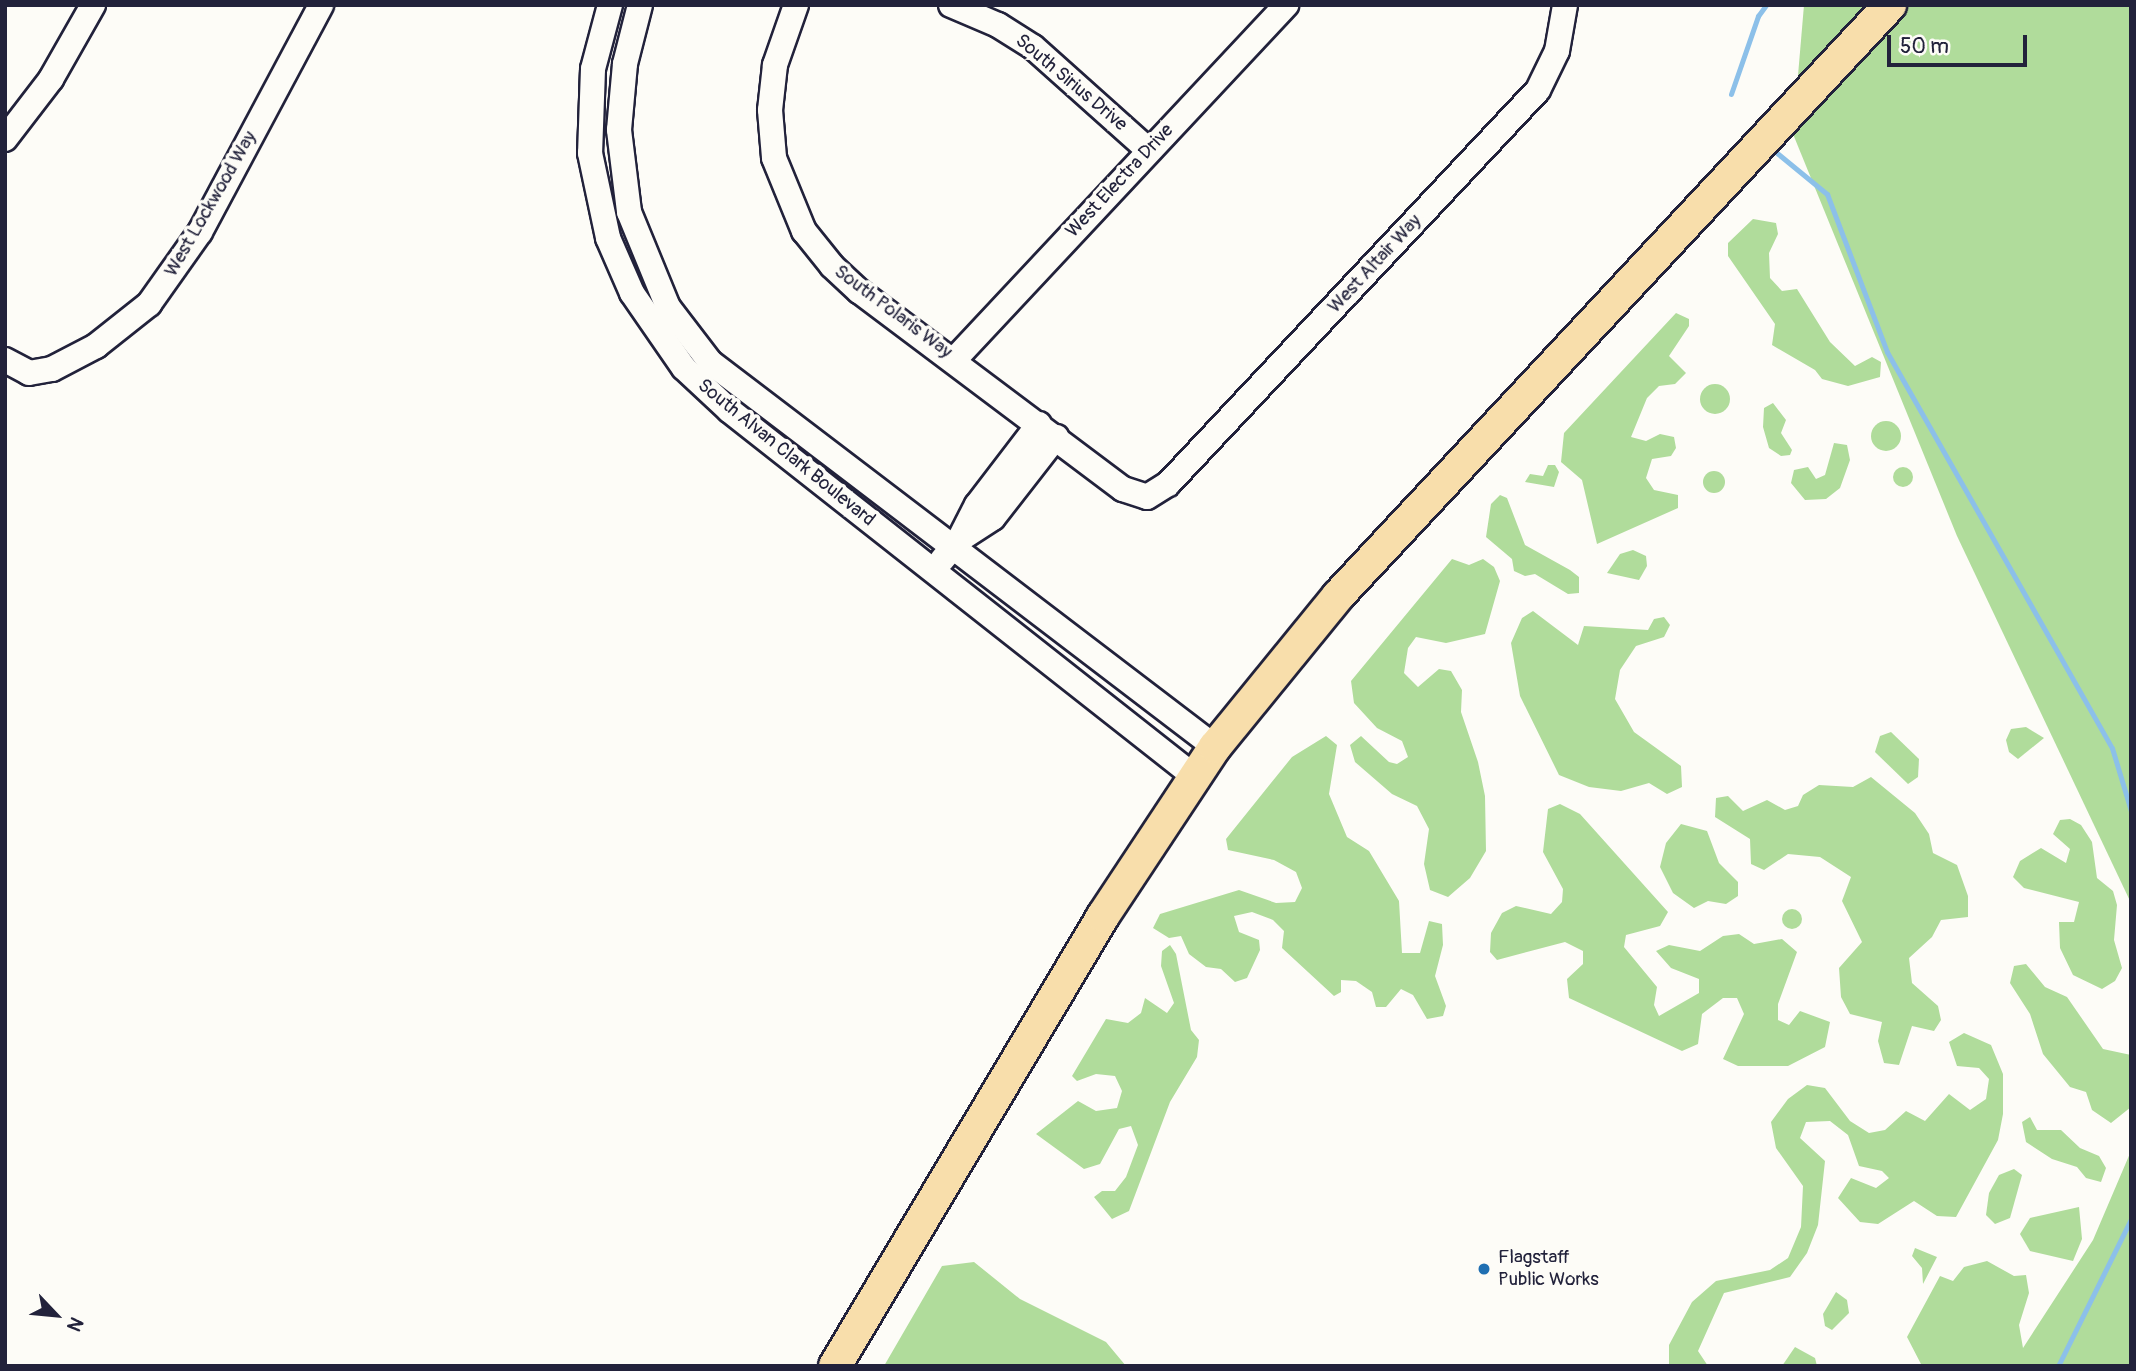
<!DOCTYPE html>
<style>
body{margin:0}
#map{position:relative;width:2136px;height:1371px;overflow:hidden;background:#fdfcf7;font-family:Pangolin,sans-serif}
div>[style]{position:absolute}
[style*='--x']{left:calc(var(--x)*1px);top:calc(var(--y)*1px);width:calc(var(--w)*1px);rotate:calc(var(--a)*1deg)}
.green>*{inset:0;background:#b0dc9b}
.round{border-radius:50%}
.stream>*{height:5px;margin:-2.5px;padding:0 2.5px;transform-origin:2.5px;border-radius:2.5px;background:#8cc0e9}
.roads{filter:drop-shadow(2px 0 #22223b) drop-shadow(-2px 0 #22223b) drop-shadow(0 2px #22223b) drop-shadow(0 -2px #22223b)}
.minor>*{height:24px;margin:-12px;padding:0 12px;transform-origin:12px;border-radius:12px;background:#fdfcf7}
.major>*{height:32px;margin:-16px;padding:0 16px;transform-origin:16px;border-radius:16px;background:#f8deab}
.dots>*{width:19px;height:19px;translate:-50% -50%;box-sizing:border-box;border:4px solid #fdfcf7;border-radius:50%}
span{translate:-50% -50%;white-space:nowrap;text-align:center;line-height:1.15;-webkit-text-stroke:7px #fdfcf7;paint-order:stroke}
.street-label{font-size:19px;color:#22223b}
.poi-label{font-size:19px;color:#22223b}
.left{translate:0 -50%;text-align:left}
.frame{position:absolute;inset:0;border:7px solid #22223b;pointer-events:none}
.north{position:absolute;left:21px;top:1280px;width:70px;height:70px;-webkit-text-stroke:5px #fdfcf7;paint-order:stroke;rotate:116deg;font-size:19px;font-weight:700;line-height:28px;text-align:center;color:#22223b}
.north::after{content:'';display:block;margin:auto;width:24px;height:32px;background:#22223b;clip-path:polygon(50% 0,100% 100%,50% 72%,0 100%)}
.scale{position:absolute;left:1887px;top:35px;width:140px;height:32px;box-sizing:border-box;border:4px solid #22223b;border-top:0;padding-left:9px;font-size:21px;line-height:24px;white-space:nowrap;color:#22223b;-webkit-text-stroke:5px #fdfcf7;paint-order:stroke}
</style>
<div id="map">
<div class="green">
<div style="clip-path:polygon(1804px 5px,2131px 5px,2131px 903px,1957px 536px,1793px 134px)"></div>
<div style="clip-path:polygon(1753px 219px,1776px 223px,1778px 234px,1769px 253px,1770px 278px,1782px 291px,1797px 289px,1830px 342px,1855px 366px,1872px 357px,1881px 362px,1880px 377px,1848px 386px,1822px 379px,1815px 370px,1772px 345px,1775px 324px,1728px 256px,1728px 243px)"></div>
<div style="clip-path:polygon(1676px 313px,1689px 319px,1689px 326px,1669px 356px,1686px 373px,1675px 384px,1659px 386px,1647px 398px,1631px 437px,1646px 441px,1660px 434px,1674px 437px,1676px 448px,1671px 456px,1652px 459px,1646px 478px,1654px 490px,1678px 495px,1678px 508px,1597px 544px,1582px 480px,1561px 462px,1564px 433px)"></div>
<div class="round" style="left:1700px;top:384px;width:30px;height:30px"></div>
<div style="clip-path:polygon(1773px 403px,1786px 420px,1781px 433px,1792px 450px,1790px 455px,1781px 456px,1769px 448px,1763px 427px,1764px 408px)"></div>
<div class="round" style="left:1871px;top:421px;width:30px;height:30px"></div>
<div style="clip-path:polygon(1834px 443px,1847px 445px,1850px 460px,1840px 488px,1826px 499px,1805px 500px,1791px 483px,1794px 470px,1808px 467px,1816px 479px,1825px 475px)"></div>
<div style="clip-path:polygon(1548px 465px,1555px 465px,1559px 472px,1554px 487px,1525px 482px,1530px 474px,1543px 476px)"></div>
<div class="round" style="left:1893px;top:467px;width:20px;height:20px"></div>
<div class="round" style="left:1703px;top:471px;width:22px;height:22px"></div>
<div style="clip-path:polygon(1500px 495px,1507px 498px,1525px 545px,1570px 570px,1579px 577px,1579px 593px,1568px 594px,1535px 574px,1525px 576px,1514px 571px,1512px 559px,1486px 537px,1491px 504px)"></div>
<div style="clip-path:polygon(1633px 550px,1646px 556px,1647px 566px,1639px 580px,1607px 573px,1620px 554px)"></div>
<div style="clip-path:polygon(1452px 559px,1469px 565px,1483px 559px,1494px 567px,1500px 581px,1485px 634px,1446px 643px,1416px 637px,1408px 648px,1404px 673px,1418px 687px,1439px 669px,1451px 671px,1462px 690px,1461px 712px,1478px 762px,1485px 796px,1486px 851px,1470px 878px,1448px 897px,1430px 890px,1424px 864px,1429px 829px,1417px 806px,1392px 794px,1355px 762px,1350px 745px,1361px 736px,1389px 762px,1397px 764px,1408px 757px,1402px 741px,1377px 728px,1354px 703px,1351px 681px)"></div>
<div style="clip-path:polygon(1533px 611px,1578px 645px,1584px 626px,1648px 630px,1654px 619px,1664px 617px,1670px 625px,1664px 637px,1636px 646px,1620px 670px,1615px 699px,1634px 732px,1681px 766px,1682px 787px,1667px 794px,1649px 783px,1621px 791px,1589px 787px,1559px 775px,1520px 696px,1511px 643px,1522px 618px)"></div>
<div style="clip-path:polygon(2026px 727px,2044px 738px,2018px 759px,2009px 752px,2006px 740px,2011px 729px)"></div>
<div style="clip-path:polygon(1891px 732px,1919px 759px,1918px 777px,1908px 784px,1875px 752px,1880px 736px)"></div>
<div style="clip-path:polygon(1326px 736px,1337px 745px,1329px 794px,1347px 837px,1369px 851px,1399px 901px,1402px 953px,1420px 953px,1429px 921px,1442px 924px,1443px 945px,1435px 976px,1446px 1006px,1443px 1016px,1427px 1019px,1413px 995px,1401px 989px,1386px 1007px,1376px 1007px,1372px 992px,1356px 981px,1341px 980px,1341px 992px,1334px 996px,1282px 948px,1284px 931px,1273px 920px,1252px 912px,1234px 916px,1239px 932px,1259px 940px,1260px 950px,1247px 978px,1235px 982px,1221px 969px,1206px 967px,1189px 954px,1181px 936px,1169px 938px,1153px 928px,1160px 914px,1239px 890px,1276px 903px,1295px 902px,1302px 888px,1296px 872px,1274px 860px,1228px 850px,1226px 839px,1292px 757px)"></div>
<div style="clip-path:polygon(1871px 777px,1915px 813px,1929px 834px,1933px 853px,1957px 865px,1968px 896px,1968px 917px,1941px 920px,1932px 937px,1909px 958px,1912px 983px,1938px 1006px,1941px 1020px,1934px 1031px,1912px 1026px,1899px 1065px,1884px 1063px,1878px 1041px,1882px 1022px,1850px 1014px,1841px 997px,1839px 968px,1862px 942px,1842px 901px,1851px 877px,1820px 857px,1788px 854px,1764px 870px,1751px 864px,1750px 839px,1715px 817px,1716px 798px,1728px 796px,1743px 811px,1767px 800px,1785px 810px,1798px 806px,1803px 795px,1819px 785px,1853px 787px)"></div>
<div style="clip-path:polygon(1560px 804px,1580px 814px,1668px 912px,1660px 926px,1626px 935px,1624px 947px,1657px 987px,1654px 1005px,1659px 1016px,1699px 993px,1699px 979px,1671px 968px,1656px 951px,1669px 945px,1700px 951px,1723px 936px,1739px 934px,1754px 944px,1782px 939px,1797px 952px,1778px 1004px,1778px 1020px,1789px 1025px,1800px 1011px,1830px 1022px,1825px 1047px,1788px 1066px,1738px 1066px,1723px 1059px,1744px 1014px,1737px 998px,1723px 998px,1702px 1014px,1698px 1044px,1682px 1051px,1569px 998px,1567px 979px,1583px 964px,1583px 951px,1565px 942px,1497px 960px,1490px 952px,1491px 933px,1502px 913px,1516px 906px,1551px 914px,1562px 902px,1563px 889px,1543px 852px,1548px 809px)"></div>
<div style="clip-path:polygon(2070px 819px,2081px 825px,2092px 842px,2097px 878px,2113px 891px,2117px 905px,2114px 940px,2122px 968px,2115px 981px,2102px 989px,2073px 975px,2060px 948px,2059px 922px,2074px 922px,2079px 902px,2024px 888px,2013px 877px,2020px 861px,2041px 848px,2066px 863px,2070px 849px,2053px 834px,2060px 820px)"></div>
<div style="clip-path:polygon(1681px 824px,1707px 831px,1719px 863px,1738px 882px,1738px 896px,1726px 904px,1708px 901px,1694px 908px,1673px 893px,1660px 867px,1666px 843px)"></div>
<div class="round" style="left:1782px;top:909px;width:20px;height:20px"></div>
<div style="clip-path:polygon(1170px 945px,1176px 954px,1191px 1030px,1199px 1040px,1197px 1057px,1170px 1102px,1129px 1211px,1112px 1219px,1094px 1197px,1102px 1191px,1115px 1191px,1126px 1177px,1138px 1145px,1131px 1126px,1119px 1129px,1100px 1164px,1084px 1169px,1036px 1134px,1078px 1101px,1096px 1111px,1117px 1108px,1122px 1091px,1115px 1076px,1096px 1074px,1077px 1081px,1072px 1076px,1106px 1019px,1128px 1023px,1141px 1013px,1145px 998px,1167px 1013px,1174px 1003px,1161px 966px,1162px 951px)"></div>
<div style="clip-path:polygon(2026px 964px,2045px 987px,2067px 997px,2103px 1049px,2131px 1055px,2131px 1107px,2111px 1123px,2092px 1110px,2086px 1092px,2070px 1087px,2043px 1054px,2030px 1014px,2010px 983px,2014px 966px)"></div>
<div style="clip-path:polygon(1964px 1033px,1991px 1045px,2003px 1074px,2003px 1114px,1998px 1140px,1956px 1217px,1937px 1216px,1914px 1201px,1878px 1224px,1860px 1222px,1838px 1198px,1851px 1178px,1876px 1188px,1889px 1178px,1882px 1171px,1859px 1166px,1848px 1135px,1830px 1121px,1806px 1122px,1800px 1138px,1825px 1161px,1818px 1225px,1807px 1253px,1790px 1277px,1724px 1293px,1698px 1351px,1708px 1366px,1669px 1366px,1669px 1345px,1692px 1302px,1716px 1281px,1770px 1270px,1788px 1258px,1801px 1227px,1803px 1186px,1776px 1148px,1771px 1122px,1788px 1099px,1807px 1085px,1825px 1088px,1850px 1121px,1869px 1133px,1885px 1130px,1906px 1111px,1925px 1121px,1949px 1094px,1970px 1110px,1986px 1099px,1989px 1079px,1979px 1068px,1957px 1066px,1949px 1042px)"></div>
<div style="clip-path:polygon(2030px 1117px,2037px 1130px,2061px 1130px,2080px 1148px,2099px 1156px,2106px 1168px,2101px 1182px,2086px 1178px,2077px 1167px,2052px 1159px,2026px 1142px,2022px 1122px)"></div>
<div style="clip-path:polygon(2131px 1151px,2131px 1366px,1922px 1366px,1907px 1337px,1940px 1276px,1953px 1281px,1964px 1267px,1987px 1261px,2014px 1276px,2026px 1275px,2029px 1293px,2019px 1325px,2023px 1348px,2093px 1240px)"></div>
<div style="clip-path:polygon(2014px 1169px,2022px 1175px,2010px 1218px,1995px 1224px,1986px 1215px,1989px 1193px,1999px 1175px)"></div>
<div style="clip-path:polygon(2079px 1207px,2082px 1239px,2073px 1261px,2030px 1251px,2020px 1234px,2030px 1218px)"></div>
<div style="clip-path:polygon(1915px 1248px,1937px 1257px,1923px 1284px,1922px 1268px,1912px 1256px)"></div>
<div style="clip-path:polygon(974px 1262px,1020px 1299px,1106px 1342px,1126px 1366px,884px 1366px,942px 1266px)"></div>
<div style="clip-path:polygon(1836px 1292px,1847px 1300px,1849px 1313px,1832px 1330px,1825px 1326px,1823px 1314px)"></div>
<div style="clip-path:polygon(1795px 1347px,1815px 1358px,1817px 1366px,1782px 1366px)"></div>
</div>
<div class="stream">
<div style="--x:1731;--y:94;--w:83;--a:-70.9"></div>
<div style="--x:1758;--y:16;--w:14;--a:-54"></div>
<div style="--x:1777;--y:153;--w:65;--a:39.4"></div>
<div style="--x:1827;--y:194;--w:169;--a:69.2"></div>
<div style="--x:1887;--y:352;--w:455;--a:60.4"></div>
<div style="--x:2112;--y:748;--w:66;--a:73.2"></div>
<div style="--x:2058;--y:1366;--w:164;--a:-63.6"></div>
</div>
<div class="roads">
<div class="minor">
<div style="--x:610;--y:5;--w:66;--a:104.9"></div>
<div style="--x:593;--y:69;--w:84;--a:92"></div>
<div style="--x:590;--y:153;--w:87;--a:78"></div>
<div style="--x:608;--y:238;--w:60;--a:66.4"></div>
<div style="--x:632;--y:293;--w:91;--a:55.3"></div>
<div style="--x:684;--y:368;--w:62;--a:43"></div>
<div style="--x:729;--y:410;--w:593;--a:38.22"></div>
<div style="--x:640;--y:5;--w:61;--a:104.3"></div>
<div style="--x:625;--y:64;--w:66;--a:95.2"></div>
<div style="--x:619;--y:130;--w:83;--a:83"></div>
<div style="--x:629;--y:212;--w:103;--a:67.7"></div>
<div style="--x:668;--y:307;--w:69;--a:52.6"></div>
<div style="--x:710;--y:362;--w:635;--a:37.32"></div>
<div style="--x:796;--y:5;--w:64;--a:109.3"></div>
<div style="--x:775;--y:65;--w:45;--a:96.3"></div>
<div style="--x:770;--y:110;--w:48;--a:85.2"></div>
<div style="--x:774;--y:158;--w:79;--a:67.7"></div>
<div style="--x:804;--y:231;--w:45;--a:51.3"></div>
<div style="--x:832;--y:266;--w:37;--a:43"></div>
<div style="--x:859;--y:291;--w:330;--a:36.9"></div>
<div style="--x:1123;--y:489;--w:25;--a:18"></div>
<div style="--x:1147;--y:497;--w:25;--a:-32"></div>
<div style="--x:1168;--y:484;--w:540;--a:-46.8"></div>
<div style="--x:1538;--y:90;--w:43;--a:-64"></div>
<div style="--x:1557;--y:51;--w:47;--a:-80.1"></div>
<div style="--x:951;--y:5;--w:51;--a:23.1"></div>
<div style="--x:998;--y:25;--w:41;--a:32.2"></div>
<div style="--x:1033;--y:47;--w:154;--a:41.8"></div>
<div style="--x:5;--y:139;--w:76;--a:-52.5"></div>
<div style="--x:51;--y:79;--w:85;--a:-60.4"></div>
<div style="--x:955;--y:359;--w:485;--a:-46.9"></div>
<div style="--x:5;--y:360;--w:27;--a:28"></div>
<div style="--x:29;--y:373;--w:23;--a:-10"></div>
<div style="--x:52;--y:369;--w:50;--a:-27.6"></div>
<div style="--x:96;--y:346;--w:68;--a:-38.4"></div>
<div style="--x:149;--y:304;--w:88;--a:-54.7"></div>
<div style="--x:200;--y:232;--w:257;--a:-61.9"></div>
<div style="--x:959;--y:540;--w:40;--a:-32.9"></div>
<div style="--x:993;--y:518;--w:103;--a:-52.1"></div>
<div style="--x:942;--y:560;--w:26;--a:-50"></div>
<div style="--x:959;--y:540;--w:39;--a:-63"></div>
<div style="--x:977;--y:505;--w:102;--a:-52.6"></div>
</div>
<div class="major">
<div style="--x:835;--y:1366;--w:524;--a:-59.22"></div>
<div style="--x:1103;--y:916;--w:203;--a:-56.5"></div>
<div style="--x:1215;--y:747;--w:195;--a:-50.8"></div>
<div style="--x:1338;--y:596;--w:809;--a:-46.95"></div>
</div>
</div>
<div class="dots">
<div style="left:1484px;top:1269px;background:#1f6fb2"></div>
</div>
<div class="street-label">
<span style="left:1071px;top:83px;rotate:40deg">South Sirius Drive</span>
<span style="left:1120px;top:181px;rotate:-47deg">West Electra Drive</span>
<span style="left:211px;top:204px;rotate:-60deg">West Lockwood Way</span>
<span style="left:1375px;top:264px;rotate:-47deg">West Altair Way</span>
<span style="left:893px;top:312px;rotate:37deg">South Polaris Way</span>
<span style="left:786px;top:453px;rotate:39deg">South Alvan Clark Boulevard</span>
</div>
<div class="poi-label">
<span class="left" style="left:1498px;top:1269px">Flagstaff<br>Public Works</span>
</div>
<div class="frame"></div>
<div class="north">N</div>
<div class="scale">50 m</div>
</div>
